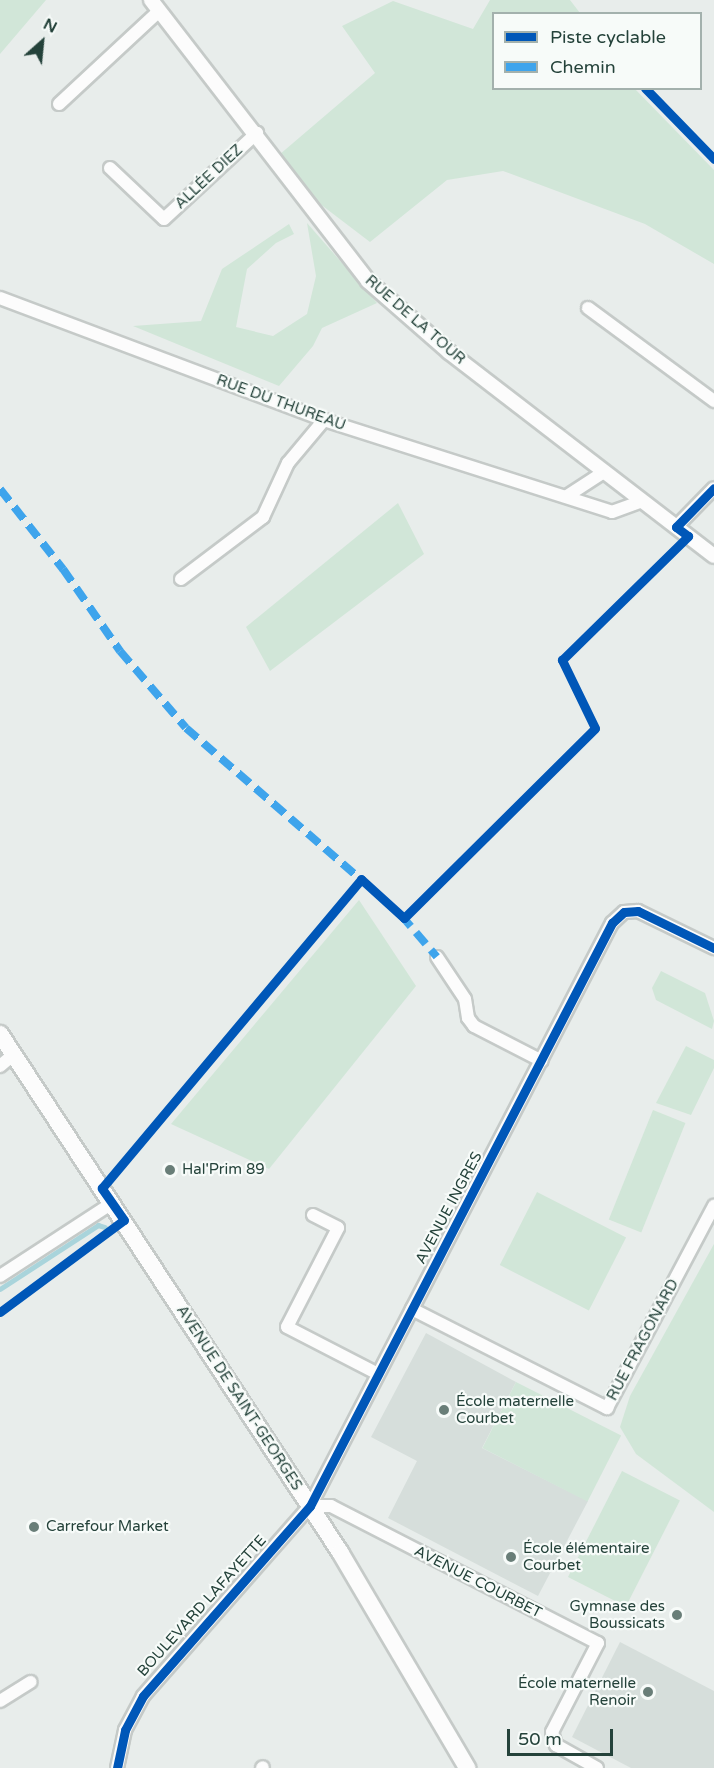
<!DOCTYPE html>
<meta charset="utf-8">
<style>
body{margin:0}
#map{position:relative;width:714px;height:1768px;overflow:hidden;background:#e8edeb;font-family:"Varela Round",sans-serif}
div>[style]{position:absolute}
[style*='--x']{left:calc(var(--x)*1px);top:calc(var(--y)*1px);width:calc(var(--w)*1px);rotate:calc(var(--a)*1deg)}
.built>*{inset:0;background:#d6dedb}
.green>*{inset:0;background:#d1e6d8;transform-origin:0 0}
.stream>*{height:4.5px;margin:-2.25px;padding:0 2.25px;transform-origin:2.25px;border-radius:2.25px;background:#a9d4db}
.roads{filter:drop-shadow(2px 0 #c5cac8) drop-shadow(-2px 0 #c5cac8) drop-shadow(0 2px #c5cac8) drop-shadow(0 -2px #c5cac8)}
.minor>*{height:12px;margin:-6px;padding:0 6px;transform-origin:6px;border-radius:6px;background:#fcfcfc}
.tertiary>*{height:14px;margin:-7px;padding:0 7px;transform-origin:7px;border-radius:7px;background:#fcfcfc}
.secondary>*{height:16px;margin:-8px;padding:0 8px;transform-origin:8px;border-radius:8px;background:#fcfcfc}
.quiet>*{height:8px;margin-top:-4px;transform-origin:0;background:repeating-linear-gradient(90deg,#3ea4ec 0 15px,transparent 0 23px)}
.cycleway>*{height:9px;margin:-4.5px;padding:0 4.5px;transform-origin:4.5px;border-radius:4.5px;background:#0057b8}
.dots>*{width:16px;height:16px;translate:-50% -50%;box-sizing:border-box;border:3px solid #f7fbf9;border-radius:50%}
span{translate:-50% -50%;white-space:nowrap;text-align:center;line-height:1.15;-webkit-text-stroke:4.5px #f7fbf9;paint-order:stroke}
.street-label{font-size:15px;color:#24423a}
.poi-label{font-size:15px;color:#24423a}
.left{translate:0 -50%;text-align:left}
.right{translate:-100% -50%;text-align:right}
.legend{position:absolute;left:492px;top:12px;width:210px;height:78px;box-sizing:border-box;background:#f7fbf9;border:2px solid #a3b1ad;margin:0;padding:8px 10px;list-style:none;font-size:18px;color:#24423a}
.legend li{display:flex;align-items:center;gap:12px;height:30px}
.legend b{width:30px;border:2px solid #a3b1ad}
.north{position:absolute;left:12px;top:12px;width:60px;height:60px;-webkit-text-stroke:4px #f7fbf9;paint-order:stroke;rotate:27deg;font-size:16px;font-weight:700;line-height:24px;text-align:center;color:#24423a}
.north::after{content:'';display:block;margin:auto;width:21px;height:27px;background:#24423a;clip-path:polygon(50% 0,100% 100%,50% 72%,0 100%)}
.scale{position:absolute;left:507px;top:1729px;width:106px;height:27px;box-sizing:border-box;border:3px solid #24423a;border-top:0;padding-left:8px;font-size:18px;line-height:21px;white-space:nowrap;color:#24423a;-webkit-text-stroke:4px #f7fbf9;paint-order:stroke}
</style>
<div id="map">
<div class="built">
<div style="clip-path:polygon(426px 1333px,516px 1382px,482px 1448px,588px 1501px,538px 1596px,388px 1518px,417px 1461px,371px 1437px)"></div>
<div style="clip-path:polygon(620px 1642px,714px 1691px,714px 1768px,631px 1768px,572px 1737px)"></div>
</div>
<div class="green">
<div style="clip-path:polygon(0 0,46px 0,0 54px)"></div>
<div style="clip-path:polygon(490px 0,570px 0,580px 13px,494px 14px,494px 88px,635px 89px,714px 170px,714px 264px,645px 224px,503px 171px,447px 180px,370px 242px,307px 194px,279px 155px,375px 73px,342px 26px,393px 1px,473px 29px)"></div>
<div style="clip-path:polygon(307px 223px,377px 303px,322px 328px,313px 346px,279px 386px,133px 326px,201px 321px,222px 269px,289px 224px,294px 234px,276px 243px,247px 269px,236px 327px,273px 336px,307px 314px,316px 276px)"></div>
<div style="clip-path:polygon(398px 503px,424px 554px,270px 671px,246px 627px)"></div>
<div style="clip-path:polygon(359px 900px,416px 986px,269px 1169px,171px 1124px)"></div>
<div style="clip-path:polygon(661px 971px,705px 993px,714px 1021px,712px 1029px,656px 1000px,652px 988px)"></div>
<div style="clip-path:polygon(686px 1046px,714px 1060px,714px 1068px,691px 1115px,656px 1103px)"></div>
<div style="left:653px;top:1110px;width:35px;height:118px;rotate:22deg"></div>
<div style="left:537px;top:1192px;width:100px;height:82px;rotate:27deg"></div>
<div style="clip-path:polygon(714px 1244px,714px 1512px,636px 1454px,620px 1427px,630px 1396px)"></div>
<div style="left:516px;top:1382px;width:118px;height:74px;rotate:27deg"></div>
<div style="left:622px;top:1471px;width:65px;height:119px;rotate:27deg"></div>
</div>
<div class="stream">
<div style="--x:0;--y:1289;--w:117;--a:-33.1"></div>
<div style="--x:98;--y:1225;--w:7;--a:16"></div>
</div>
<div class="roads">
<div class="minor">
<div style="--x:59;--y:104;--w:137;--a:-42.9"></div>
<div style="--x:110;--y:168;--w:74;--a:43.4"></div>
<div style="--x:164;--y:219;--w:127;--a:-42.8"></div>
<div style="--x:0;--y:298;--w:346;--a:20.6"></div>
<div style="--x:324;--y:420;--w:302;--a:17.7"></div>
<div style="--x:612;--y:512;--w:32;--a:-20"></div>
<div style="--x:588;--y:308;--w:157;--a:36.4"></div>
<div style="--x:567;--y:496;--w:44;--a:-33"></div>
<div style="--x:676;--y:527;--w:54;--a:-45.7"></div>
<div style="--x:181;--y:579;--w:103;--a:-37.1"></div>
<div style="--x:263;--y:517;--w:60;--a:-65.2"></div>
<div style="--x:288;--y:463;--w:56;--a:-50.1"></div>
<div style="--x:437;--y:957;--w:50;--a:56.3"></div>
<div style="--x:465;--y:999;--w:19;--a:81"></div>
<div style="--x:468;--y:1018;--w:10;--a:53"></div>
<div style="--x:474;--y:1026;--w:76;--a:27.2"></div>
<div style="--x:0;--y:1066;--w:17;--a:-40"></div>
<div style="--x:313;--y:1215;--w:28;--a:27"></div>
<div style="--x:338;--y:1228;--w:111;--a:117.3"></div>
<div style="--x:287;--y:1327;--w:102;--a:27.3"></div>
<div style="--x:0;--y:1276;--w:132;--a:-33"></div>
<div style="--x:412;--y:1309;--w:219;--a:26.9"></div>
<div style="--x:607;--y:1408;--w:229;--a:-62.1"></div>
<div style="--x:310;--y:1506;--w:21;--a:0"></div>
<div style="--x:331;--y:1506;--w:300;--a:27.2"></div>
<div style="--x:598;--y:1643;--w:100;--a:117.3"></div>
<div style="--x:552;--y:1732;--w:14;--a:73"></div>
<div style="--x:556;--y:1745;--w:47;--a:29.3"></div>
<div style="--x:0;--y:1701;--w:36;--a:-32"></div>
<div style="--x:117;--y:1768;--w:39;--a:-78"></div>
<div style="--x:125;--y:1730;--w:38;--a:-62"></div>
<div style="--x:143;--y:1696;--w:253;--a:-48.7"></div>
<div style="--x:310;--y:1506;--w:657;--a:-62.62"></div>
<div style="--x:612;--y:923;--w:16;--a:-43"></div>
<div style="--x:624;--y:912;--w:14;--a:-4"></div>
<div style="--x:638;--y:911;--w:85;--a:26"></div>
<div style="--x:262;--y:1768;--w:1;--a:-45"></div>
</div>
<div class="tertiary">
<div style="--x:151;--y:0;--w:355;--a:52.3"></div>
<div style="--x:368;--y:281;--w:108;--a:41.2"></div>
<div style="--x:449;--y:352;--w:334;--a:37.6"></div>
</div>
<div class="secondary">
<div style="--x:0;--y:1034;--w:620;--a:56.72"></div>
<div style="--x:340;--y:1552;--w:251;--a:59.5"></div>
</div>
</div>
<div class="quiet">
<div style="--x:0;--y:489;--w:102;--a:51.8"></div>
<div style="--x:63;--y:569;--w:100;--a:55.2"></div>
<div style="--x:120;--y:651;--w:101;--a:49.4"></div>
<div style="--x:186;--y:728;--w:237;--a:40.9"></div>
<div style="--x:401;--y:915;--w:55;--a:49.4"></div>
</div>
<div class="cycleway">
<div style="--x:645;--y:88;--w:99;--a:45.8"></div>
<div style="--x:0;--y:1312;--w:154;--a:-36.6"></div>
<div style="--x:124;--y:1220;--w:39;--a:-125"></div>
<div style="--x:102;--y:1188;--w:403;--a:-50"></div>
<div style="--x:361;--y:879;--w:58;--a:42.2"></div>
<div style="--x:404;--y:918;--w:269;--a:-44.8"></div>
<div style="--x:595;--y:728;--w:76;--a:-115.9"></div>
<div style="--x:562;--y:660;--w:177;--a:-44.5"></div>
<div style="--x:688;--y:536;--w:15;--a:-143"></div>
<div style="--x:676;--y:527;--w:54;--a:-45.7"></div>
<div style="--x:117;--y:1768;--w:39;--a:-78"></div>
<div style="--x:125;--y:1730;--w:38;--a:-62"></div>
<div style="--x:143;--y:1696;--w:253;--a:-48.7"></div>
<div style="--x:310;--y:1506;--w:657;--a:-62.62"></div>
<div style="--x:612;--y:923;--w:16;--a:-43"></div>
<div style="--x:624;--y:912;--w:14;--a:-4"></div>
<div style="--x:638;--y:911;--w:85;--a:26"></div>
</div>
<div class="dots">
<div style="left:170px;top:1170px;background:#697e78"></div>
<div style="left:444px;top:1410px;background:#697e78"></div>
<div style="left:34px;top:1527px;background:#697e78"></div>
<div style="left:511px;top:1557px;background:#697e78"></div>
<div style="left:677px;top:1615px;background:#697e78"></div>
<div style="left:648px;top:1692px;background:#697e78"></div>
</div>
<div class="street-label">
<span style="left:209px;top:177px;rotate:-43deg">ALLÉE DIEZ</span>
<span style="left:415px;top:320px;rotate:41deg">RUE DE LA TOUR</span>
<span style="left:281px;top:403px;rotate:20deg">RUE DU THUREAU</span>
<span style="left:449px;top:1208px;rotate:-62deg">AVENUE INGRES</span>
<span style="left:643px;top:1340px;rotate:-62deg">RUE FRAGONARD</span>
<span style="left:239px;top:1398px;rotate:57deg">AVENUE DE SAINT-GEORGES</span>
<span style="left:478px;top:1582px;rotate:27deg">AVENUE COURBET</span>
<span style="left:202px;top:1606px;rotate:-48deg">BOULEVARD LAFAYETTE</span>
</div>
<div class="poi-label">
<span class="left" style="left:182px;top:1170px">Hal'Prim 89</span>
<span class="left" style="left:456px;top:1410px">École maternelle<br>Courbet</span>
<span class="left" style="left:46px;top:1527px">Carrefour Market</span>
<span class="left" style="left:523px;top:1557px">École élémentaire<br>Courbet</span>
<span class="right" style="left:665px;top:1615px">Gymnase des<br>Boussicats</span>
<span class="right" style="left:636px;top:1692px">École maternelle<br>Renoir</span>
</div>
<ul class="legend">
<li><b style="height:8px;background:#0057b8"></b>Piste cyclable</li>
<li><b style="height:8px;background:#3ea4ec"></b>Chemin</li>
</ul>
<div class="north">N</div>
<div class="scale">50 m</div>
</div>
